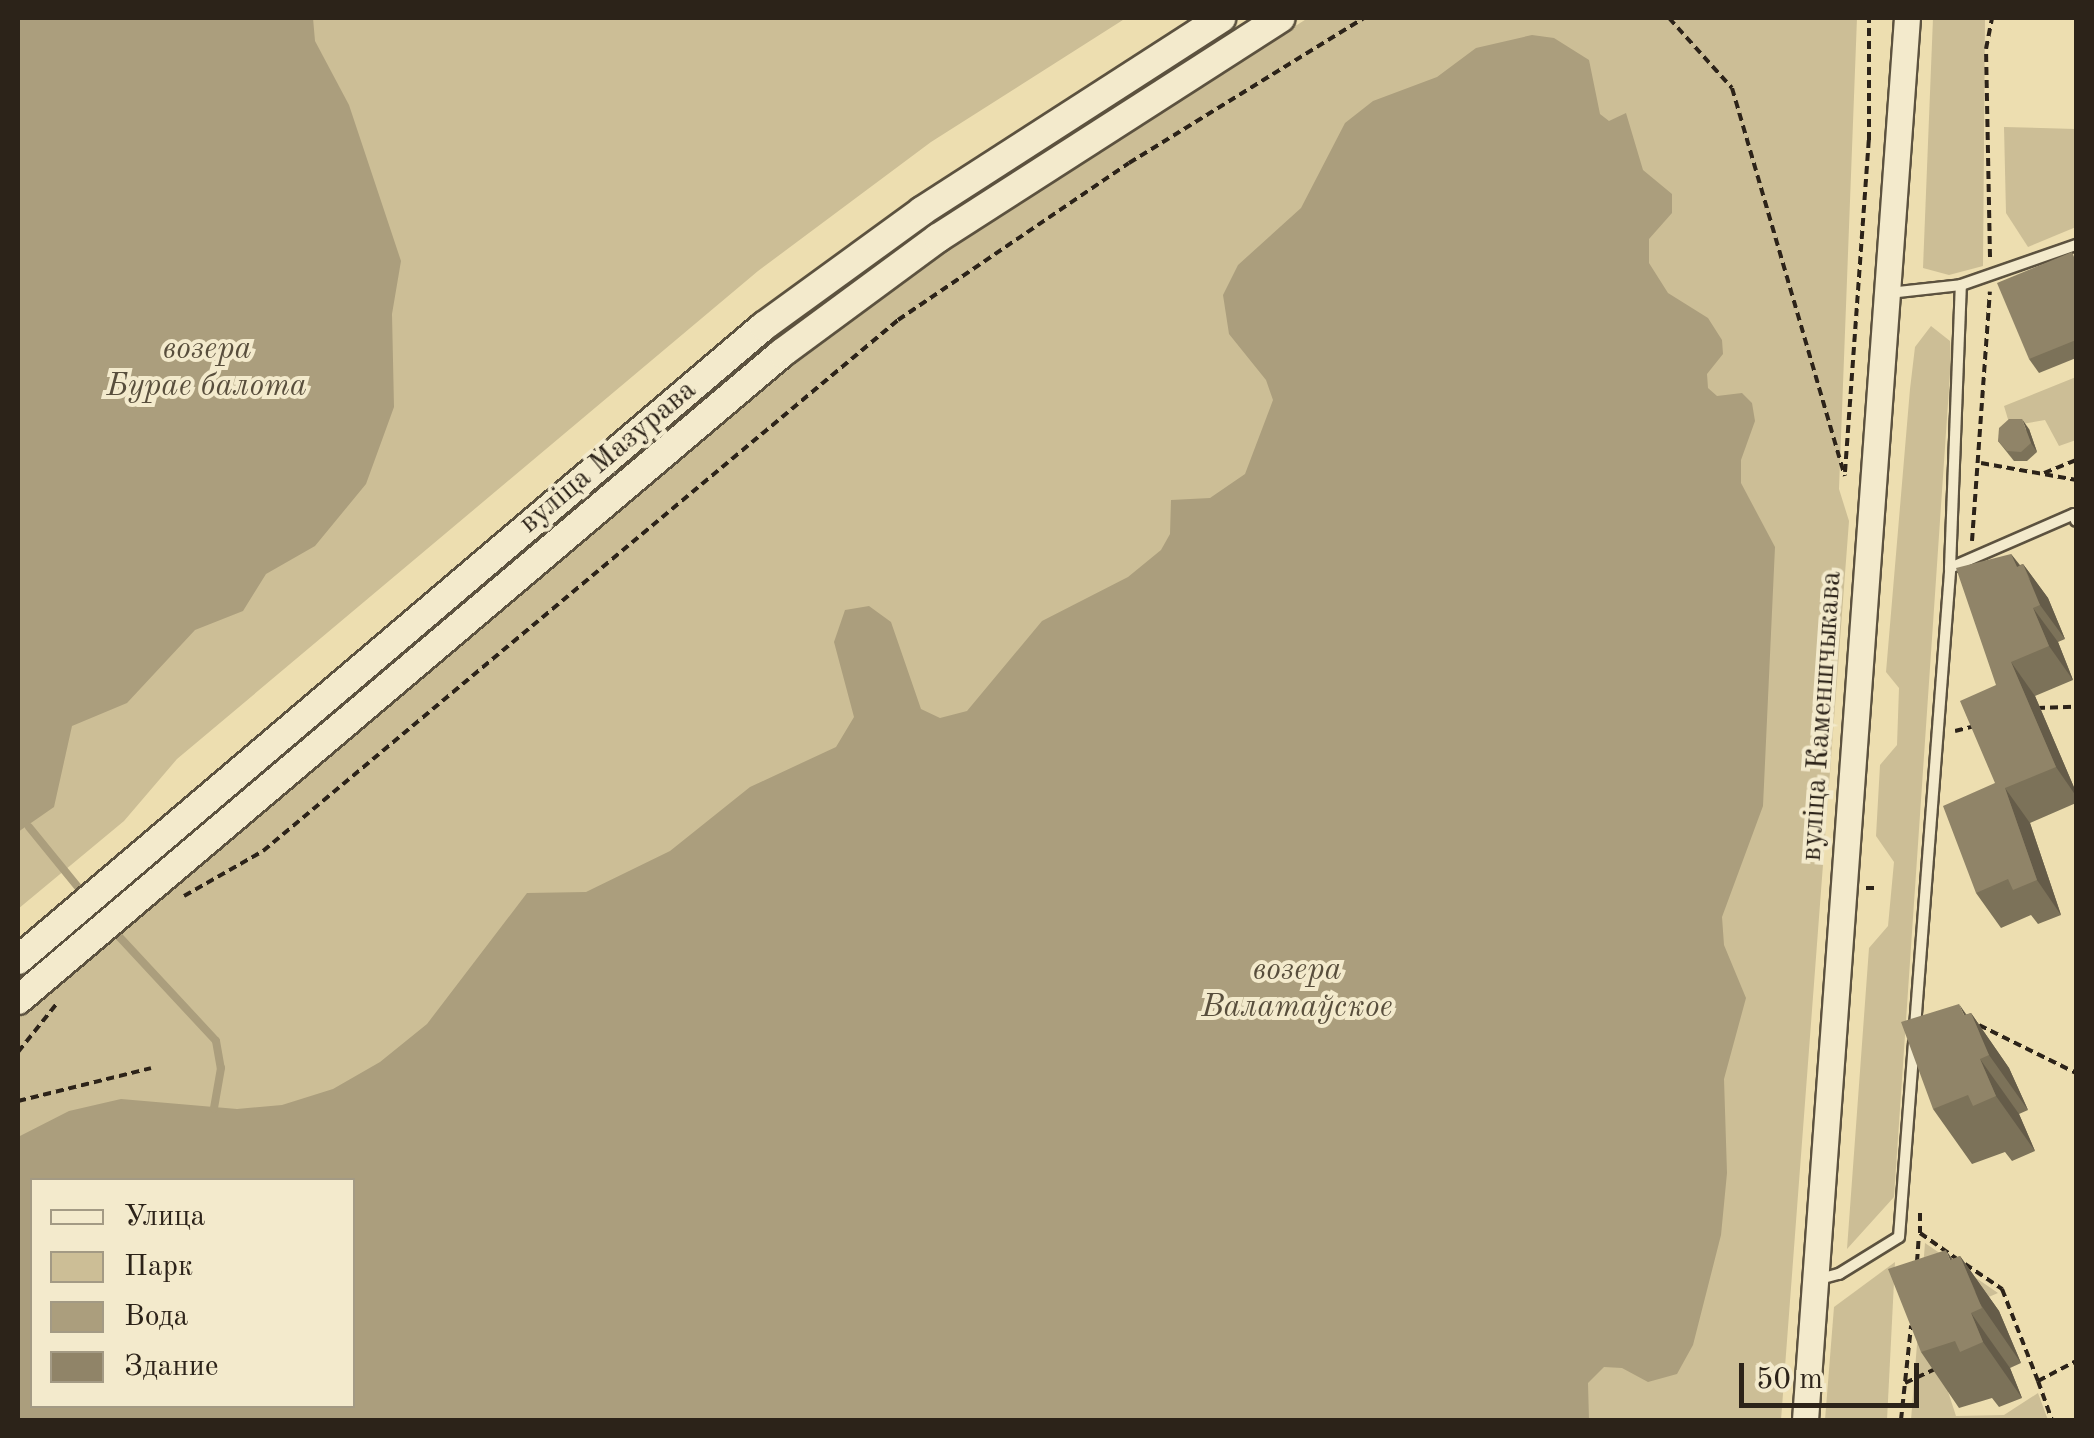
<!DOCTYPE html>
<meta charset="utf-8">
<style>
body{margin:0}
#map{position:relative;width:2094px;height:1438px;overflow:hidden;background:#eddeb0;font-family:"Old Standard TT",serif}
div>[style]{position:absolute}
[style*='--x']{left:calc(var(--x)*1px);top:calc(var(--y)*1px);width:calc(var(--w)*1px);rotate:calc(var(--a)*1deg)}
.green>*{inset:0;background:#ccbe96}
.water>*{inset:0;background:#ab9e7d}
.stream>*{height:8px;margin:-4px;padding:0 4px;transform-origin:4px;border-radius:4px;background:#ab9e7d}
.path>*{height:4px;margin-top:-2px;transform-origin:0;background:repeating-linear-gradient(90deg,#2c2319 0 8px,transparent 0 13px)}
.roads{filter:drop-shadow(2px 0 #5c523f) drop-shadow(-2px 0 #5c523f) drop-shadow(0 2px #5c523f) drop-shadow(0 -2px #5c523f)}
.service>*{height:10px;margin:-5px;padding:0 5px;transform-origin:5px;border-radius:5px;background:#f3eacc}
.tertiary>*{height:25px;margin:-12.5px;padding:0 12.5px;transform-origin:12.5px;border-radius:12.5px;background:#f3eacc}
.secondary>*{height:28px;margin:-14px;padding:0 14px;transform-origin:14px;border-radius:14px;background:#f3eacc}
.wall>*{inset:0;background:#7c7259}
.shaded-wall>*{inset:0;background:#655c49}
.building>*{inset:0;background:#908468}
span{translate:-50% -50%;white-space:nowrap;text-align:center;line-height:1.15;-webkit-text-stroke:8px #f3eacc;paint-order:stroke}
.street-label{font-size:30px;color:#2c2319}
.water-label{font-size:32px;color:#584e3c;font-style:italic}
.frame{position:absolute;inset:0;border:20px solid #2c2319;pointer-events:none}
.legend{position:absolute;left:30px;top:1178px;width:325px;height:230px;box-sizing:border-box;background:#f3eacc;border:2px solid #a39a84;margin:0;padding:12px 18px;list-style:none;font-size:30px;color:#2c2319}
.legend li{display:flex;align-items:center;gap:20px;height:50px}
.legend b{width:50px;border:2px solid #a39a84}
.scale{position:absolute;left:1739px;top:1363px;width:180px;height:45px;box-sizing:border-box;border:5px solid #2c2319;border-top:0;padding-left:12px;font-size:30px;line-height:35px;white-space:nowrap;color:#2c2319;-webkit-text-stroke:8px #f3eacc;paint-order:stroke}
</style>
<div id="map">
<div class="green">
<div style="clip-path:polygon(18px 18px,1126px 18px,931px 142px,758px 271px,177px 759px,124px 821px,18px 909px)"></div>
<div style="clip-path:polygon(evenodd,1308px 18px,1857px 18px,1839px 489px,1849px 521px,1781px 1420px,18px 1420px,18px 1015px,788px 363px,1011px 205px,1308px 18px,32px 1180px,352px 1180px,352px 1406px,32px 1406px,32px 1180px)"></div>
<div style="clip-path:polygon(1933px 18px,1985px 18px,1983px 266px,1949px 275px,1923px 268px)"></div>
<div style="clip-path:polygon(2004px 127px,2076px 129px,2076px 227px,2028px 247px,2006px 213px)"></div>
<div style="clip-path:polygon(1931px 326px,1950px 341px,1951px 359px,1894px 1197px,1847px 1249px,1869px 948px,1888px 926px,1894px 862px,1876px 836px,1880px 765px,1897px 745px,1899px 688px,1886px 672px,1910px 389px,1915px 347px)"></div>
<div style="clip-path:polygon(2076px 377px,2076px 440px,2059px 446px,2045px 420px,2010px 426px,2004px 406px)"></div>
<div style="clip-path:polygon(1925px 1243px,1998px 1293px,1926px 1324px,1956px 1416px,2004px 1415px,2038px 1393px,2048px 1420px,1911px 1420px)"></div>
<div style="clip-path:polygon(1895px 1262px,1887px 1420px,1825px 1420px,1834px 1307px)"></div>
</div>
<div class="water">
<div style="clip-path:polygon(18px 18px,313px 18px,315px 41px,349px 105px,401px 261px,392px 314px,394px 407px,366px 484px,315px 546px,266px 574px,243px 611px,195px 630px,127px 703px,72px 726px,54px 807px,18px 832px)"></div>
<div style="clip-path:polygon(evenodd,1532px 35px,1554px 38px,1589px 60px,1600px 114px,1609px 121px,1626px 113px,1643px 170px,1672px 194px,1672px 213px,1649px 239px,1649px 263px,1668px 293px,1708px 318px,1722px 340px,1723px 354px,1707px 374px,1708px 388px,1717px 396px,1742px 393px,1752px 403px,1755px 421px,1741px 460px,1741px 483px,1775px 547px,1763px 806px,1722px 917px,1724px 945px,1746px 998px,1724px 1079px,1727px 1173px,1721px 1235px,1693px 1345px,1677px 1374px,1648px 1382px,1622px 1368px,1604px 1367px,1588px 1383px,1589px 1420px,18px 1420px,18px 1137px,69px 1111px,121px 1099px,237px 1109px,282px 1105px,333px 1089px,380px 1062px,427px 1024px,527px 893px,586px 892px,670px 851px,750px 787px,836px 747px,854px 717px,834px 642px,845px 610px,869px 606px,891px 622px,921px 709px,940px 718px,967px 711px,1042px 621px,1128px 577px,1161px 550px,1170px 534px,1171px 500px,1210px 498px,1245px 474px,1273px 400px,1266px 380px,1229px 334px,1223px 295px,1238px 265px,1301px 208px,1345px 123px,1373px 101px,1437px 77px,1476px 48px,1532px 35px,32px 1180px,352px 1180px,352px 1406px,32px 1406px,32px 1180px)"></div>
</div>
<div class="stream">
<div style="--x:29;--y:827;--w:119;--a:50.8"></div>
<div style="--x:113;--y:930;--w:151;--a:47.1"></div>
<div style="--x:216;--y:1041;--w:27;--a:80"></div>
<div style="--x:221;--y:1068;--w:41;--a:99.9"></div>
</div>
<div class="path">
<div style="--x:1669;--y:18;--w:94;--a:48"></div>
<div style="--x:1732;--y:88;--w:404;--a:73.8"></div>
<div style="--x:1990;--y:257;--w:208;--a:-91.1"></div>
<div style="--x:1986;--y:49;--w:32;--a:-79"></div>
<div style="--x:1981;--y:463;--w:97;--a:10.1"></div>
<div style="--x:1845;--y:472;--w:333;--a:-85.9"></div>
<div style="--x:1869;--y:140;--w:122;--a:-90"></div>
<div style="--x:2044;--y:473;--w:35;--a:-22"></div>
<div style="--x:1972;--y:541;--w:250;--a:-85.9"></div>
<div style="--x:2037;--y:708;--w:37;--a:-2"></div>
<div style="--x:1955;--y:731;--w:21;--a:-14"></div>
<div style="--x:1866;--y:888;--w:12;--a:0"></div>
<div style="--x:184;--y:896;--w:91;--a:-29.7"></div>
<div style="--x:263;--y:851;--w:828;--a:-39.9"></div>
<div style="--x:898;--y:320;--w:279;--a:-34.2"></div>
<div style="--x:1129;--y:163;--w:276;--a:-31.7"></div>
<div style="--x:1979;--y:1025;--w:108;--a:26.3"></div>
<div style="--x:18;--y:1052;--w:64;--a:-51.3"></div>
<div style="--x:18;--y:1101;--w:137;--a:-13.9"></div>
<div style="--x:1920;--y:1213;--w:20;--a:90"></div>
<div style="--x:1920;--y:1233;--w:45;--a:35.1"></div>
<div style="--x:1917;--y:1262;--w:26;--a:-86"></div>
<div style="--x:1965;--y:1264;--w:45;--a:34"></div>
<div style="--x:2002;--y:1289;--w:99;--a:68.6"></div>
<div style="--x:2038;--y:1381;--w:43;--a:-27.8"></div>
<div style="--x:2038;--y:1381;--w:41;--a:70.3"></div>
<div style="--x:1905;--y:1383;--w:35;--a:-25"></div>
<div style="--x:1901;--y:1420;--w:95;--a:-83.9"></div>
</div>
<div class="roads">
<div class="service">
<div style="--x:1889;--y:293;--w:72;--a:-6.3"></div>
<div style="--x:1961;--y:285;--w:122;--a:-19.2"></div>
<div style="--x:1950;--y:568;--w:135;--a:-23.5"></div>
<div style="--x:2074;--y:514;--w:7;--a:74"></div>
<div style="--x:1915;--y:1027;--w:460;--a:-85.6"></div>
<div style="--x:1950;--y:568;--w:283;--a:-87.8"></div>
<div style="--x:1816;--y:1280;--w:24;--a:-15"></div>
<div style="--x:1839;--y:1274;--w:70;--a:-31.7"></div>
<div style="--x:1899;--y:1237;--w:194;--a:-85.6"></div>
</div>
<div class="tertiary">
<div style="--x:1805;--y:1420;--w:1406;--a:-85.84"></div>
</div>
<div class="secondary">
<div style="--x:18;--y:960;--w:979;--a:-40.36"></div>
<div style="--x:764;--y:326;--w:195;--a:-36"></div>
<div style="--x:922;--y:211;--w:356;--a:-32.8"></div>
<div style="--x:18;--y:1000;--w:1001;--a:-40.26"></div>
<div style="--x:782;--y:353;--w:194;--a:-36.4"></div>
<div style="--x:938;--y:238;--w:407;--a:-32.7"></div>
</div>
</div>
<div class="wall">
<div style="clip-path:polygon(2076px 258px,2076px 358px,2039px 373px,2029px 359px)"></div>
<div style="clip-path:polygon(2029px 429px,2037px 452px,2027px 461px,2014px 461px,1998px 441px)"></div>
<div style="clip-path:polygon(2011px 554px,2020px 565px,2023px 564px,2048px 598px,2065px 639px,2058px 642px,2073px 680px,2035px 696px,2076px 792px,2076px 803px,2030px 823px,2061px 915px,2038px 924px,2031px 915px,2001px 928px,1976px 893px,1995px 783px,1996px 685px)"></div>
<div style="clip-path:polygon(1971px 1013px,2009px 1068px,2028px 1110px,2019px 1114px,2035px 1151px,2012px 1161px,2005px 1152px,1972px 1164px,1933px 1109px,1966px 1015px)"></div>
<div style="clip-path:polygon(1960px 1256px,1999px 1311px,2021px 1363px,2010px 1368px,2022px 1398px,1999px 1407px,1992px 1398px,1959px 1408px,1921px 1352px,1953px 1259px)"></div>
</div>
<div class="shaded-wall">
<div style="clip-path:polygon(2022px 419px,2029px 429px,2037px 452px,2031px 443px)"></div>
<div style="clip-path:polygon(2011px 554px,2031px 581px,2023px 564px,2048px 598px,2065px 639px,2040px 605px,2017px 567px)"></div>
<div style="clip-path:polygon(2033px 608px,2058px 642px,2073px 680px,2049px 646px)"></div>
<div style="clip-path:polygon(2011px 662px,2035px 696px,2076px 792px,2076px 796px,2056px 767px)"></div>
<div style="clip-path:polygon(2005px 788px,2030px 823px,2061px 915px,2037px 880px)"></div>
<div style="clip-path:polygon(1959px 1004px,1980px 1034px,1971px 1013px,2009px 1068px,2028px 1110px,1989px 1055px,1964px 1015px)"></div>
<div style="clip-path:polygon(1980px 1059px,2019px 1114px,2035px 1151px,1996px 1096px)"></div>
<div style="clip-path:polygon(1946px 1250px,1976px 1293px,1960px 1256px,1999px 1311px,2021px 1363px,1950px 1260px)"></div>
<div style="clip-path:polygon(1971px 1313px,2010px 1368px,2022px 1398px,1983px 1342px)"></div>
</div>
<div class="building">
<div style="clip-path:polygon(2072px 252px,2076px 262px,2076px 340px,2029px 359px,1997px 283px)"></div>
<div style="clip-path:polygon(2009px 419px,2022px 419px,2031px 443px,2021px 452px,2007px 451px,1998px 441px,1999px 428px)"></div>
<div style="clip-path:polygon(2011px 554px,2017px 567px,2023px 564px,2040px 605px,2033px 608px,2049px 646px,2011px 662px,2056px 767px,2005px 788px,2037px 880px,2013px 890px,2008px 879px,1976px 893px,1943px 806px,1995px 783px,1960px 701px,1996px 685px,1956px 568px)"></div>
<div style="clip-path:polygon(1959px 1004px,1964px 1015px,1971px 1013px,1989px 1055px,1980px 1059px,1996px 1096px,1973px 1106px,1968px 1095px,1933px 1109px,1901px 1022px)"></div>
<div style="clip-path:polygon(1946px 1250px,1950px 1260px,1960px 1256px,1982px 1308px,1971px 1313px,1983px 1342px,1960px 1352px,1955px 1341px,1921px 1352px,1888px 1269px)"></div>
</div>
<div class="street-label">
<span style="left:608px;top:457px;rotate:-40deg">вуліца Мазурава</span>
<span style="left:1822px;top:716px;rotate:-86deg">вуліца Каменшчыкава</span>
</div>
<div class="water-label">
<span style="left:207px;top:369px">возера<br>Бурае балота</span>
<span style="left:1297px;top:990px">возера<br>Валатаўское</span>
</div>
<div class="frame"></div>
<ul class="legend">
<li><b style="height:12px;background:#f3eacc"></b>Улица</li>
<li><b style="height:28px;background:#ccbe96"></b>Парк</li>
<li><b style="height:28px;background:#ab9e7d"></b>Вода</li>
<li><b style="height:28px;background:#908468"></b>Здание</li>
</ul>
<div class="scale">50 m</div>
</div>
